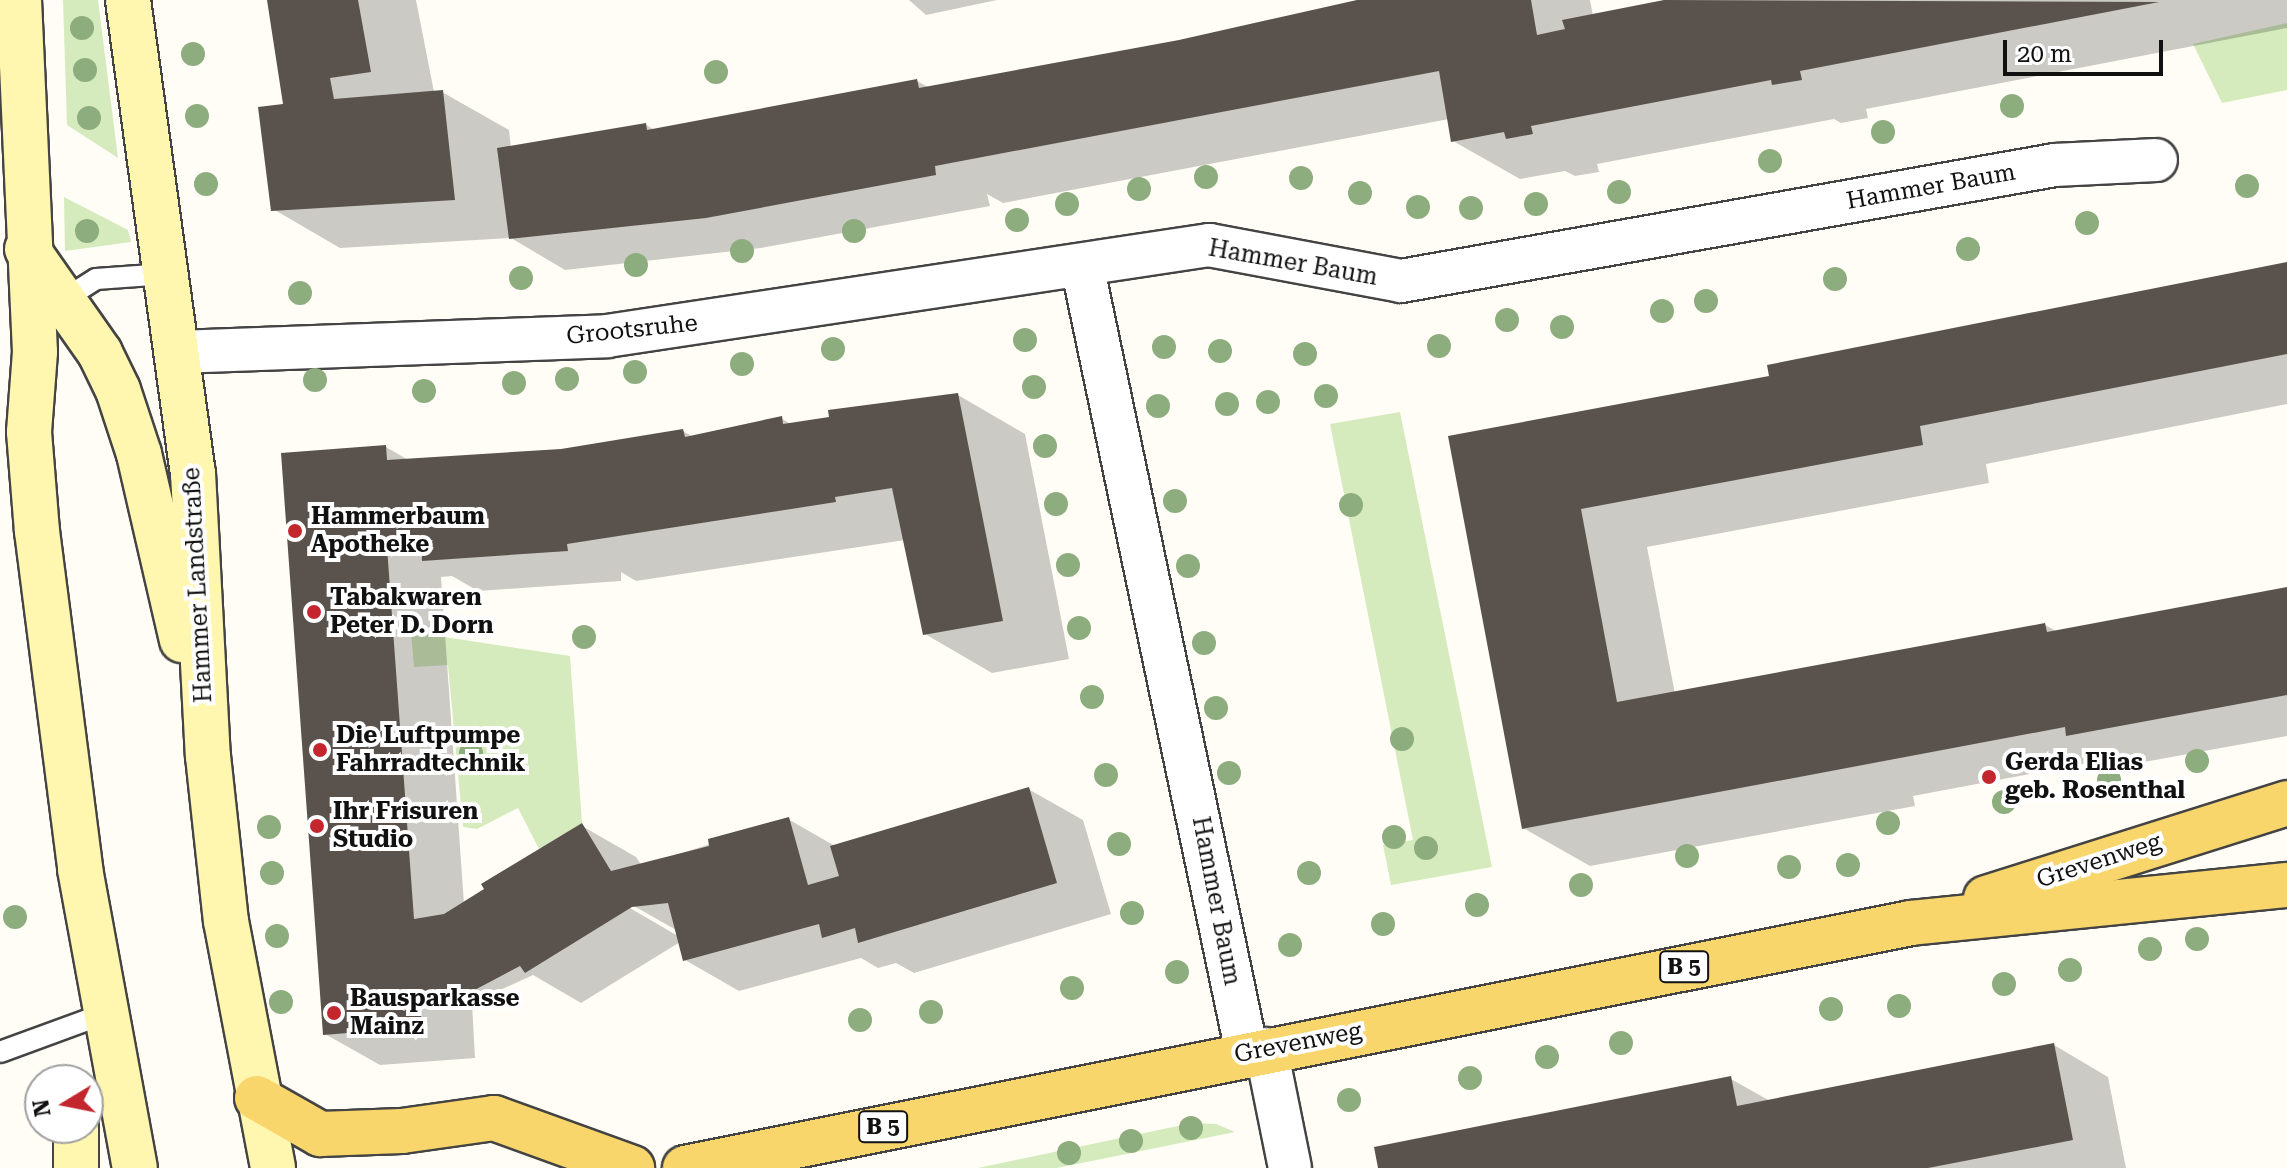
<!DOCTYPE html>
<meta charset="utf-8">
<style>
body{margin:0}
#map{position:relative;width:2287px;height:1168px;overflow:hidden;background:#fffdf5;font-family:"Roboto Serif",serif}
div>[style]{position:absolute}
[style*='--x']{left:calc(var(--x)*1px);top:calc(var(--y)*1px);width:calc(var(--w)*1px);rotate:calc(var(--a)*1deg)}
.green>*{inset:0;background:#d5ebbd}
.shadow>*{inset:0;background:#0003}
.building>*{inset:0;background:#5a524d}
.roads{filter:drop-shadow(2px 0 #444) drop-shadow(-2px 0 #444) drop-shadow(0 2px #444) drop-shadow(0 -2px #444)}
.lane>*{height:20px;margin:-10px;padding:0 10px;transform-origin:10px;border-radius:10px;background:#fff}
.street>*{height:42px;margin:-21px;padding:0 21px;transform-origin:21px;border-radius:21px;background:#fff}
.secondary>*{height:44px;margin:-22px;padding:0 22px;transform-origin:22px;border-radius:22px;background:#fff6b0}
.primary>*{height:44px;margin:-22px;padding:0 22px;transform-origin:22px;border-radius:22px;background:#f9d66b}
.trees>*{width:24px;height:24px;margin:-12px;border-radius:50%;background:#8dad7f}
.dots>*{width:22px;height:22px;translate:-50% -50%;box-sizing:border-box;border:4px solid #fff;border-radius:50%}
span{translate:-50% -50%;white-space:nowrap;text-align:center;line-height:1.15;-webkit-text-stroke:8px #fff;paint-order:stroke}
.shield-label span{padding:2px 6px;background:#fff;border:2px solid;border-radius:6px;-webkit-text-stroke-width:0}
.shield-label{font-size:22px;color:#111;font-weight:700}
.street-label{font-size:24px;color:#111}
.poi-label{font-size:24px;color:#111;font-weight:700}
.left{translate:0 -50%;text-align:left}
.north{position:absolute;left:24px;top:1064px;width:80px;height:80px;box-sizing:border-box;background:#fff;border:2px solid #a0a0a0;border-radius:50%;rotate:260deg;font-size:22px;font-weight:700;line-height:32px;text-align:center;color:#111}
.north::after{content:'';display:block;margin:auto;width:28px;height:36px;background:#c4262e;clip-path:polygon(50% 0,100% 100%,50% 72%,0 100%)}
.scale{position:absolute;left:2003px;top:40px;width:160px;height:36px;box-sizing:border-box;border:4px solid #111;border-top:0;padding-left:10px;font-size:24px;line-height:28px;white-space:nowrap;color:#111;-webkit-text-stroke:6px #fff;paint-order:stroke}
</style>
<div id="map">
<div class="green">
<div style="clip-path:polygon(63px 0,98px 0,118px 158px,67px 125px)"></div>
<div style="clip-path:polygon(2287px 23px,2287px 90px,2222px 103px,2193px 44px)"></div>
<div style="clip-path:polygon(64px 197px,128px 230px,131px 242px,65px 251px)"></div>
<div style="clip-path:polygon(1400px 412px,1492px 867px,1391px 885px,1383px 845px,1413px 840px,1330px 424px)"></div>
<div style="clip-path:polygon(411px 632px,570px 656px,582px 823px,539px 849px,518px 808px,477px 829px,463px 827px,448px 665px,414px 667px)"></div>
<div style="clip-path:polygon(1192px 1123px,1216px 1124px,1235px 1132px,1057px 1168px,978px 1168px)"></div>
</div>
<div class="shadow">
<div style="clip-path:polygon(269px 0,416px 0,434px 92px,442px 92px,509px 130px,511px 148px,646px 125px,655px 130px,917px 81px,930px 88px,1180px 42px,1366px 0,1590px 0,1593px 16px,1674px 0,2287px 0,2287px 28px,1866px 109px,1868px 118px,1841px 123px,1834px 119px,1597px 164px,1599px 172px,1575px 176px,1565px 171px,1520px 179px,1453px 141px,1449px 119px,1003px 203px,987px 194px,990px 206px,761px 248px,565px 270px,511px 238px,340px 248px,273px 209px,286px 105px)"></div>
<div style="clip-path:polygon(909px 0,997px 0,926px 15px)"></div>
<div style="clip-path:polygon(2287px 264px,2287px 404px,1986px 464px,1989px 483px,1647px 547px,1675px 694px,2045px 625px,2058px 632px,2287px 589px,2287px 736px,2122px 766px,2110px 759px,1913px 796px,1915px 806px,1590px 866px,1523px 828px,1450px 438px,1771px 377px)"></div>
<div style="clip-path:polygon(evenodd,958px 395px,1025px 434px,1069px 659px,992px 673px,925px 634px,905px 540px,636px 581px,621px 572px,621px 581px,478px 591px,452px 576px,441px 577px,464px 904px,582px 826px,636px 857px,642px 866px,788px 819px,835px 846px,1028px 789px,1083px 820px,1111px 914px,914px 973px,896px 963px,878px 968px,861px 958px,739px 991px,685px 960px,680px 942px,581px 1003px,533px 975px,472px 1003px,475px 1058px,380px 1065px,325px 1034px,386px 447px,410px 461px,561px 451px,683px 431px,693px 437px,781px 418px,792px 425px,958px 395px,625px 901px,678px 931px,678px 936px,623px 904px,625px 901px)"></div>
<div style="clip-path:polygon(2054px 1045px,2108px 1077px,2126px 1168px,1380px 1168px,1731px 1079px,1770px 1101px)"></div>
</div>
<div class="building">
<div style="clip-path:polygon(267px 0,358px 0,371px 72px,330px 78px,334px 99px,443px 90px,455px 200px,271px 211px,258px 107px,283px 104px)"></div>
<div style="clip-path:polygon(1357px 0,1531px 0,1537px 35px,1565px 29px,1562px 20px,1664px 0,2159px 2px,1800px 71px,1802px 80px,1772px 85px,1771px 80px,1531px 126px,1533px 134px,1506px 139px,1504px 132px,1451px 142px,1439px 71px,935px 166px,936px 175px,706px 218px,509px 239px,497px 148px,646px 123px,647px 130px,917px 79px,919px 88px,1179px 40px)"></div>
<div style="clip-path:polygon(2287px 262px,2287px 354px,1920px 426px,1923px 445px,1581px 509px,1617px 702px,2045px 623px,2047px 632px,2287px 587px,2287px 695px,2066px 736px,2065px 727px,1522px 829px,1448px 436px,1769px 376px,1767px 365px)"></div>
<div style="clip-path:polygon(958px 393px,1003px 621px,923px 635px,892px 488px,835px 497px,836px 502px,567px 544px,568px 551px,422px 561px,421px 544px,387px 547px,414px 919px,444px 914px,484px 889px,481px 884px,582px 823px,611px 871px,709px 846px,708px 839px,789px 817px,808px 885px,839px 876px,830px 846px,1029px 787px,1057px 883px,858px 943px,855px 928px,822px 938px,819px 924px,683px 961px,668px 903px,632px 907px,525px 973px,520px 966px,469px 993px,420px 1001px,422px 1027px,323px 1035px,281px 453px,386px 445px,387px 460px,561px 449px,683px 429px,685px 437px,782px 416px,783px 424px,829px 417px,828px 410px)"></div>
<div style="clip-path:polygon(2054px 1043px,2073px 1140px,1928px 1168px,1378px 1168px,1374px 1147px,1731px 1076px,1737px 1106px)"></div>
</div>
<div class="roads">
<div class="lane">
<div style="--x:58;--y:303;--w:45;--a:-32.3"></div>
<div style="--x:96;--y:279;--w:70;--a:-4.1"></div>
<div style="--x:0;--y:1052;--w:111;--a:-20.1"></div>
</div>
<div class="street">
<div style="--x:1082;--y:265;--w:805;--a:78.17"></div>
<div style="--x:178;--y:352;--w:429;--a:-2.1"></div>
<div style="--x:607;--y:336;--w:609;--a:-8.6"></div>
<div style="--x:1209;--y:245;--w:195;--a:10.6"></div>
<div style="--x:1401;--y:281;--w:664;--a:-10.06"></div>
<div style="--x:2055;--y:165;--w:101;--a:-2.8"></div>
<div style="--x:1266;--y:1049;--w:121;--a:78.6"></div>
</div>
<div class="secondary">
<div style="--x:19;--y:0;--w:352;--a:87.4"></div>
<div style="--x:35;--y:352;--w:80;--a:94.3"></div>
<div style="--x:29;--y:432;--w:99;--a:85.4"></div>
<div style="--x:37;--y:531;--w:341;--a:82.7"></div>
<div style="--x:80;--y:869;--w:304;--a:79.6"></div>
<div style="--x:128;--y:0;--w:477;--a:82.2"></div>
<div style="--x:193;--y:473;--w:283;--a:87"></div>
<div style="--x:208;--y:756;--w:166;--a:83.8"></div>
<div style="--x:226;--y:921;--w:251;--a:79.2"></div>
<div style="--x:27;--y:249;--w:127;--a:54.9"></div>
<div style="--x:100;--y:353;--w:41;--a:64.1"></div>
<div style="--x:118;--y:390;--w:67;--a:71.8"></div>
<div style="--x:139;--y:454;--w:191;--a:77"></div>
<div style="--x:76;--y:1128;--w:40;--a:90"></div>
</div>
<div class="primary">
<div style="--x:1986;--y:898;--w:316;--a:-17.5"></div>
<div style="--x:257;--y:1098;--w:73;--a:29.7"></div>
<div style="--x:320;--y:1134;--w:82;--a:-2.1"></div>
<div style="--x:402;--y:1131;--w:93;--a:-8"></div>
<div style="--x:494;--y:1118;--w:147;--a:19.9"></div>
<div style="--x:685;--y:1168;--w:1250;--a:-11.3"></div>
<div style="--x:1911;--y:923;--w:378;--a:-5.8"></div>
</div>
</div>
<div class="trees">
<div style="left:82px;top:28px"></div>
<div style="left:193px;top:54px"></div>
<div style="left:85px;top:70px"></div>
<div style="left:716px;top:72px"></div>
<div style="left:2012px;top:106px"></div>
<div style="left:197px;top:116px"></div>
<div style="left:89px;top:118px"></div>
<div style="left:1883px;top:132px"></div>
<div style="left:1770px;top:161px"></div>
<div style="left:1206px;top:177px"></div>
<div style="left:1301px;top:178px"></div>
<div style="left:206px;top:184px"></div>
<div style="left:2247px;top:186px"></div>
<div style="left:1139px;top:189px"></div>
<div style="left:1619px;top:192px"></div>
<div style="left:1360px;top:193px"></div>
<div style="left:1067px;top:204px"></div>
<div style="left:1536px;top:204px"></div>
<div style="left:1418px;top:207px"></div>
<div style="left:1471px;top:208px"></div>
<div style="left:1017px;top:220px"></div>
<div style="left:2087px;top:223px"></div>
<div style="left:87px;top:231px"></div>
<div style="left:854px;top:231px"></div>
<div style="left:1968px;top:249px"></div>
<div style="left:742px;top:251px"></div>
<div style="left:636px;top:265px"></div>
<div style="left:521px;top:278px"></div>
<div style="left:1835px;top:279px"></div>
<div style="left:300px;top:293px"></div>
<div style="left:1706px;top:301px"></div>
<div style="left:1662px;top:311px"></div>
<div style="left:1507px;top:320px"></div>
<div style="left:1562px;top:327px"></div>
<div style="left:1025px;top:340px"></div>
<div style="left:1439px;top:346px"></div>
<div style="left:1164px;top:347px"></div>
<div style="left:833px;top:349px"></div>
<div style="left:1220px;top:351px"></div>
<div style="left:1305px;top:354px"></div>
<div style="left:742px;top:364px"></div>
<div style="left:635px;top:372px"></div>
<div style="left:567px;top:379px"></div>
<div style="left:315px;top:380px"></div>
<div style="left:514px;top:383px"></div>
<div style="left:1034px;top:387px"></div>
<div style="left:424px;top:391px"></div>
<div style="left:1326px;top:396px"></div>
<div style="left:1268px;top:402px"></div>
<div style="left:1227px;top:404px"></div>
<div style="left:1158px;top:406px"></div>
<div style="left:1045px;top:446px"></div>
<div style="left:1175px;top:501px"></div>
<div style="left:1056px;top:504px"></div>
<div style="left:1351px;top:505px"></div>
<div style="left:1068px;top:565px"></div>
<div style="left:1188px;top:566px"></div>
<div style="left:1079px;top:628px"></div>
<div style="left:584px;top:637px"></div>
<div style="left:1204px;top:643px"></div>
<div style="left:1092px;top:697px"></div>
<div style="left:1216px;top:708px"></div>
<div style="left:1402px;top:739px"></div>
<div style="left:471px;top:753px"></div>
<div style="left:2197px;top:761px"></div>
<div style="left:1229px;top:773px"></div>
<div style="left:1106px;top:775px"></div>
<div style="left:2109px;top:780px"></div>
<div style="left:2004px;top:802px"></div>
<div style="left:1888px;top:823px"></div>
<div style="left:269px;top:827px"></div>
<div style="left:1394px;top:837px"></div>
<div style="left:1119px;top:844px"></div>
<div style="left:1426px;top:848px"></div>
<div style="left:1687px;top:856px"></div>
<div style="left:1848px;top:865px"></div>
<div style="left:1789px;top:867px"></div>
<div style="left:272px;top:873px"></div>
<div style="left:1309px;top:873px"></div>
<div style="left:1581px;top:885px"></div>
<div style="left:1477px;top:905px"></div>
<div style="left:1132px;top:913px"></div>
<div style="left:15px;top:917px"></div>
<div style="left:1383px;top:924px"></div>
<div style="left:277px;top:936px"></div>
<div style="left:2197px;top:939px"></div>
<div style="left:1290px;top:945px"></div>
<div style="left:2150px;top:949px"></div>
<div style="left:2070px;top:970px"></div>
<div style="left:1177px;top:972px"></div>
<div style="left:2004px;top:984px"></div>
<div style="left:1072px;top:988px"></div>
<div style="left:281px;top:1002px"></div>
<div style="left:1899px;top:1006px"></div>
<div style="left:1831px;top:1009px"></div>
<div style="left:931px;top:1012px"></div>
<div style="left:860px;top:1020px"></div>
<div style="left:1621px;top:1043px"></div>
<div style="left:1547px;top:1057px"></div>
<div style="left:1470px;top:1078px"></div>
<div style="left:1349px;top:1100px"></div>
<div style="left:1191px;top:1128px"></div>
<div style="left:1131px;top:1141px"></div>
<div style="left:1069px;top:1153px"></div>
</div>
<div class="dots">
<div style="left:295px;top:531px;background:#c4262e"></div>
<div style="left:314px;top:612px;background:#c4262e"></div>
<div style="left:320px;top:750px;background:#c4262e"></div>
<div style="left:1989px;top:777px;background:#c4262e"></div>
<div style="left:317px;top:826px;background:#c4262e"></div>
<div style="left:334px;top:1013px;background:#c4262e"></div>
</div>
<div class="shield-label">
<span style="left:1684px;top:967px">B 5</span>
<span style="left:883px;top:1127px">B 5</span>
</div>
<div class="street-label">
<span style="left:1931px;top:187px;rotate:-10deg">Hammer Baum</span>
<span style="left:1293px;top:263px;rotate:10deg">Hammer Baum</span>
<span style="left:632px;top:330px;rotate:-6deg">Grootsruhe</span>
<span style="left:198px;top:585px;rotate:-93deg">Hammer Landstraße</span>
<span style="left:2099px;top:861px;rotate:-18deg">Grevenweg</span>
<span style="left:1216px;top:901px;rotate:79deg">Hammer Baum</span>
<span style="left:1298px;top:1043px;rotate:-11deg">Grevenweg</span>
</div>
<div class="poi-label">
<span class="left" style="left:311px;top:531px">Hammerbaum<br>Apotheke</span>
<span class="left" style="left:330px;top:612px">Tabakwaren<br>Peter D. Dorn</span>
<span class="left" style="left:336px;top:750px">Die Luftpumpe<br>Fahrradtechnik</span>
<span class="left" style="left:2005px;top:777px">Gerda Elias<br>geb. Rosenthal</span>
<span class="left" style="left:333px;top:826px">Ihr Frisuren<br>Studio</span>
<span class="left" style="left:350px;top:1013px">Bausparkasse<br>Mainz</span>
</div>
<div class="north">N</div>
<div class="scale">20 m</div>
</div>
